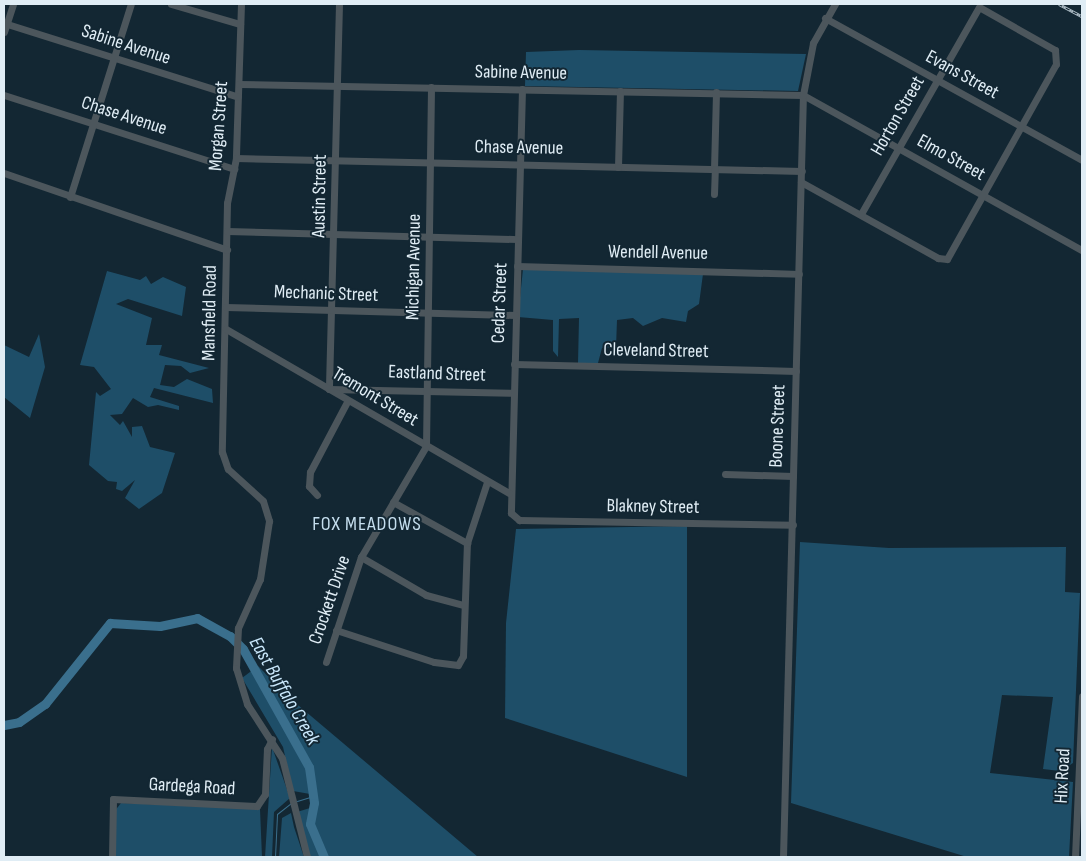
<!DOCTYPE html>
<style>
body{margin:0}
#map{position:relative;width:1086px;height:861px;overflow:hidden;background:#132733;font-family:"Sofia Sans Condensed",sans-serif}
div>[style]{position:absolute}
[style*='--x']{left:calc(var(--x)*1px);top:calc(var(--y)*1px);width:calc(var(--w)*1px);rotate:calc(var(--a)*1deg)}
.green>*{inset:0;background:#1e4e68}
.stream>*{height:1px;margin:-0.5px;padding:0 0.5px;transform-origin:0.5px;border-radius:0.5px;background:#3a6f8d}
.river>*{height:9px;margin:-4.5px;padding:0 4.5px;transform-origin:4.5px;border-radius:4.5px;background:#3a6f8d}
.minor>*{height:7px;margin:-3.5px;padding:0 3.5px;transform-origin:3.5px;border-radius:3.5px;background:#4c565c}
.rail>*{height:3px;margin-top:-1.5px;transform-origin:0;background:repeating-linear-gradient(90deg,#132733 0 4px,#b5c4cd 0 8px);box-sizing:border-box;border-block:1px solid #b5c4cd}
span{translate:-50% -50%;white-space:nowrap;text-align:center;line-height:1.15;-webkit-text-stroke:4px #132733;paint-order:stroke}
.street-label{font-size:19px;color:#e0edf5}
.neighbourhood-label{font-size:20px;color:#c5deee;letter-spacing:1px}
.water-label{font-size:20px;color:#cae8fc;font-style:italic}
.frame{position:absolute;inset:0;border:5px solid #e0edf5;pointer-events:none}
</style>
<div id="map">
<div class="green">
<div style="clip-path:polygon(579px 50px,806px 54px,798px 91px,525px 86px,526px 52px)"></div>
<div style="clip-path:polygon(523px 269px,703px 274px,699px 304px,688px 311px,686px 322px,662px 318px,643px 326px,633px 318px,617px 320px,616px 348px,602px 348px,598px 363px,578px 363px,579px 318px,559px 319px,558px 357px,553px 351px,553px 320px,518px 317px)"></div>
<div style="clip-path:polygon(107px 271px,140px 280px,146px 276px,151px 284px,163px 277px,186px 287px,182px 316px,128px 299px,116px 304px,152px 318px,146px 345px,162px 345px,159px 355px,209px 368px,190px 373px,181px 366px,165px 365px,160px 385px,174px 387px,187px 379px,212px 389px,213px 403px,154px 388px,150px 397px,179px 406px,179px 410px,158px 405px,148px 407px,133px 398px,122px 414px,110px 415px,120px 425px,123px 421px,132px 437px,132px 427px,142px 426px,150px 447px,175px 453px,162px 493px,139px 509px,125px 498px,135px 480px,122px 491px,116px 489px,117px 482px,108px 481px,89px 465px,96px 392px,100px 396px,111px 389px,94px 367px,80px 365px)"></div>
<div style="clip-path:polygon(39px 334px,45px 367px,30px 418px,4px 397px,4px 345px,29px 357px)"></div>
<div style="clip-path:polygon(687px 526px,687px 777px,505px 718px,506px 623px,516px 529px)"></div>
<div style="clip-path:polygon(800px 542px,889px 548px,1066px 547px,1065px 592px,1080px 593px,1073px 763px,1060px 771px,1043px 769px,1053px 697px,1002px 695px,990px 773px,1073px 782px,1069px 857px,967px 857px,791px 803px)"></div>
<div style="clip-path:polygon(258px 666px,292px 700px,478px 857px,310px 857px,297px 812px,310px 808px,310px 794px,293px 791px,283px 747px,242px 678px)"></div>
<div style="clip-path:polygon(272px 747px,290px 798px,274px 812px,272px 857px,265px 857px)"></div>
<div style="clip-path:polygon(121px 803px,260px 809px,262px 857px,114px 857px,114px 812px)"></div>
<div style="clip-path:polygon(291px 813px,294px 827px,304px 857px,279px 857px,282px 818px)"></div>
</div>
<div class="stream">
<div style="--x:297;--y:801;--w:17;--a:-17"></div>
<div style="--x:275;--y:857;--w:43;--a:-87.3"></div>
<div style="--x:277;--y:814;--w:18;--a:-38"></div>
</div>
<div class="river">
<div style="--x:4;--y:725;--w:15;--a:-11"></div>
<div style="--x:19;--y:722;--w:32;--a:-35"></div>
<div style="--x:45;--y:704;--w:104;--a:-51.3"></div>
<div style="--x:110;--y:623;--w:50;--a:3.4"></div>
<div style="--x:160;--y:626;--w:38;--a:-12"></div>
<div style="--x:197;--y:618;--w:38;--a:29"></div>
<div style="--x:230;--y:636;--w:18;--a:45"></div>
<div style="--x:243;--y:649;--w:135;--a:60.8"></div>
<div style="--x:309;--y:767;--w:36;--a:82"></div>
<div style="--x:314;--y:803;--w:21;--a:101"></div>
<div style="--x:310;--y:824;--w:36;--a:67"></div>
</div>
<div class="minor">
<div style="--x:171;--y:4;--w:72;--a:16.2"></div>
<div style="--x:241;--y:4;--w:154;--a:91.9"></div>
<div style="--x:236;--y:158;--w:46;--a:101.3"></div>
<div style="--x:227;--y:203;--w:249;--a:91.2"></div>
<div style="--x:222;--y:452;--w:18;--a:71"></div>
<div style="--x:228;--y:469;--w:47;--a:42.4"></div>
<div style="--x:263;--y:501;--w:21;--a:73"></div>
<div style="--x:269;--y:521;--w:59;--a:98.8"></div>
<div style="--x:260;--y:579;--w:54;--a:114.2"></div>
<div style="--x:238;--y:628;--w:40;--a:92.9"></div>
<div style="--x:236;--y:668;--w:38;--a:73"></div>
<div style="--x:247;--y:704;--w:64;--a:57.1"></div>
<div style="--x:282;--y:758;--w:102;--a:75.8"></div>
<div style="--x:339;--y:4;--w:385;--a:91.5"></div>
<div style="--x:329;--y:389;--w:184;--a:1.2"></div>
<div style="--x:825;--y:18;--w:294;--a:28.9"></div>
<div style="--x:4;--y:23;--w:245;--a:17.5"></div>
<div style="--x:4;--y:32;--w:29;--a:-72"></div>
<div style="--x:239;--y:84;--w:564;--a:1.12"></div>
<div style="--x:803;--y:95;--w:319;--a:29.1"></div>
<div style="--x:522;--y:89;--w:424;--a:91.5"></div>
<div style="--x:511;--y:513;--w:11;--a:41"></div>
<div style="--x:519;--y:520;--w:274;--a:1"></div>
<div style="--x:4;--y:95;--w:242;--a:17.8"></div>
<div style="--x:236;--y:158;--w:566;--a:1.32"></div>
<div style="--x:618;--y:167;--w:76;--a:-88.5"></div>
<div style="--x:714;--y:169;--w:77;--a:-88.5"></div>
<div style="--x:4;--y:173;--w:236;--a:19"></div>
<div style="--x:801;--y:182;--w:157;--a:29"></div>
<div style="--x:938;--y:258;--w:9;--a:6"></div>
<div style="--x:947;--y:259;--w:223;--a:-60.8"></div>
<div style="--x:1056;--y:64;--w:14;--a:-94"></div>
<div style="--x:1055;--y:50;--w:87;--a:-150.5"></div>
<div style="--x:979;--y:7;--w:238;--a:119.7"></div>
<div style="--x:714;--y:194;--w:25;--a:-88"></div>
<div style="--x:70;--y:197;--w:202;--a:-72.5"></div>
<div style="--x:227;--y:231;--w:291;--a:1.6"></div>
<div style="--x:517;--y:266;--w:282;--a:1.6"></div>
<div style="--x:226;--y:307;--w:289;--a:1.6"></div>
<div style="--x:226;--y:329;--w:327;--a:30.1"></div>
<div style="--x:514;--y:364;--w:282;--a:1.4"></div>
<div style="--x:725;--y:474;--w:68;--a:1.7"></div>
<div style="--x:317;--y:495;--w:12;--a:-132"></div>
<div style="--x:309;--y:486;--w:14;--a:-86"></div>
<div style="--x:310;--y:472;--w:81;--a:-62.2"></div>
<div style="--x:393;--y:502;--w:85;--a:29"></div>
<div style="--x:361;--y:557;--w:75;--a:30.3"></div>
<div style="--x:426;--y:595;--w:39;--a:15"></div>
<div style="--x:336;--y:630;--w:103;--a:18.1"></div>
<div style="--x:434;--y:662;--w:24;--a:7"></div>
<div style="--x:458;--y:665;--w:10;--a:-61"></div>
<div style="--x:463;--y:656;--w:113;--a:-88"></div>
<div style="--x:467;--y:543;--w:64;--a:-71.8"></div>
<div style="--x:326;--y:662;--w:111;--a:-71.6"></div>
<div style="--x:361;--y:557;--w:129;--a:-59.6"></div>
<div style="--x:426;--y:446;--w:359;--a:-89.2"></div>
<div style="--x:112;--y:857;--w:58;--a:-89"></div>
<div style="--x:113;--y:799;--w:144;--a:2.8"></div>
<div style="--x:257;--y:806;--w:14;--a:-56"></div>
<div style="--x:265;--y:794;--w:45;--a:-87.5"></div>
<div style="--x:267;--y:749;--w:11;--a:-63"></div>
<div style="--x:783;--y:857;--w:762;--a:-88.5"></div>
<div style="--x:803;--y:95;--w:53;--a:-79.1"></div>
<div style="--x:813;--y:43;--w:45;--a:-60.6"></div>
<div style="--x:1075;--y:857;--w:161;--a:-87.5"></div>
</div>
<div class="rail">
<div style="--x:1059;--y:4;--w:26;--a:28"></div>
</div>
<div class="street-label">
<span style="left:126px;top:45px;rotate:18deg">Sabine Avenue</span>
<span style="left:521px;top:73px;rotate:1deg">Sabine Avenue</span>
<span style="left:962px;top:75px;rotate:29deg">Evans Street</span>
<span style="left:124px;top:116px;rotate:18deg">Chase Avenue</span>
<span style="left:898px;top:116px;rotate:-60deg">Horton Street</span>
<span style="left:219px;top:126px;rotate:-86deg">Morgan Street</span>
<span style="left:519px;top:148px;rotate:1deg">Chase Avenue</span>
<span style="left:951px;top:158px;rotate:29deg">Elmo Street</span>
<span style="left:320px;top:196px;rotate:-89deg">Austin Street</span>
<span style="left:658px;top:253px;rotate:1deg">Wendell Avenue</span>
<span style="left:414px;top:267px;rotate:-89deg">Michigan Avenue</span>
<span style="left:326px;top:294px;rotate:2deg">Mechanic Street</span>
<span style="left:500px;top:303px;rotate:-88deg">Cedar Street</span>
<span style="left:210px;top:313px;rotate:-89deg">Mansfield Road</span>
<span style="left:656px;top:351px;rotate:1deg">Cleveland Street</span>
<span style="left:437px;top:374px;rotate:2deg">Eastland Street</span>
<span style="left:375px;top:397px;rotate:31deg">Tremont Street</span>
<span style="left:778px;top:426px;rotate:-88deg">Boone Street</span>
<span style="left:653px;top:507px;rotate:1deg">Blakney Street</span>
<span style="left:330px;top:600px;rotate:-71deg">Crockett Drive</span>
<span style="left:1063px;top:776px;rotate:-87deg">Hix Road</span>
<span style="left:192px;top:787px;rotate:3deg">Gardega Road</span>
</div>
<div class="neighbourhood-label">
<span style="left:367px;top:524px">FOX MEADOWS</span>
</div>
<div class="water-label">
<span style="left:284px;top:691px;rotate:60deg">East Buffalo Creek</span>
</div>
<div class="frame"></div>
</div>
